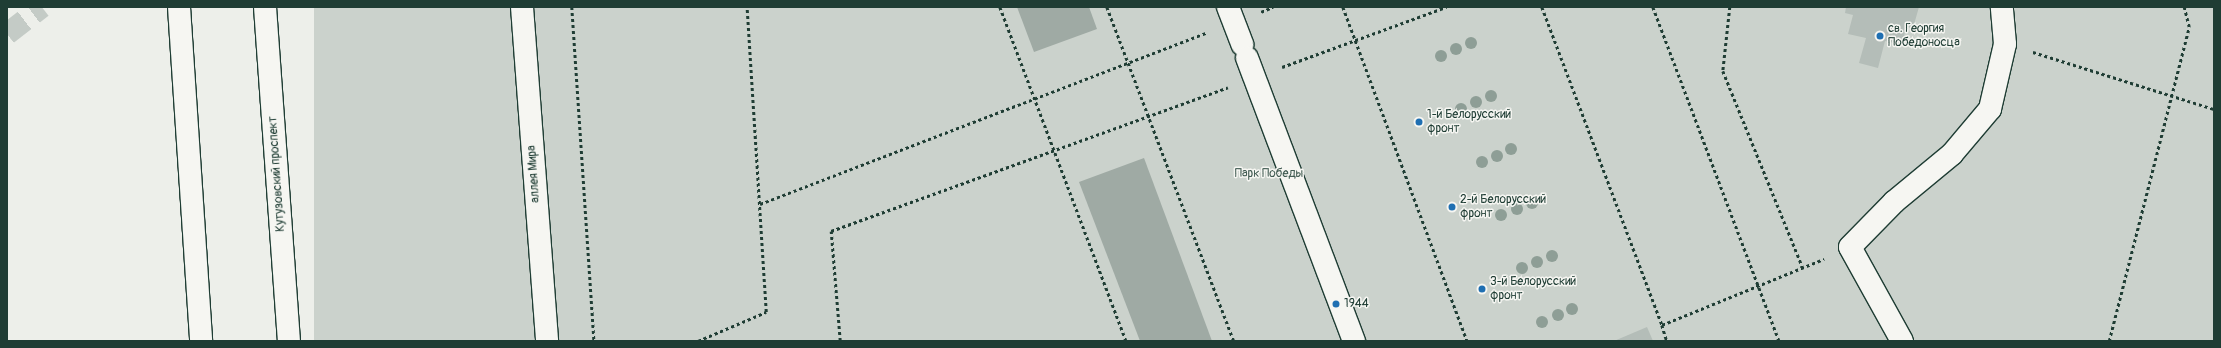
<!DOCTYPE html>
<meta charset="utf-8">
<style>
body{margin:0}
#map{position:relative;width:2221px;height:348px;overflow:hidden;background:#edefea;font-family:Pangolin,sans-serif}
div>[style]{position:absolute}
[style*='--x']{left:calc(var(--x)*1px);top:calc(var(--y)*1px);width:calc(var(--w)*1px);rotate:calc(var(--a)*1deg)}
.green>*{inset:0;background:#cbd2cc;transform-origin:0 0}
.water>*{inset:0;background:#9faaa4}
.building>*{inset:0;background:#b4bdb8}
.primary-tunnel>*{height:22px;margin-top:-11px;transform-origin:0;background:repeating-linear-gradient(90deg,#c4cbc6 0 22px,transparent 0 33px)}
.path>*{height:2.5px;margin-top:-1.25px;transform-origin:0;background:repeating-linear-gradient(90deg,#1f3d34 0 3px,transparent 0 6px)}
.roads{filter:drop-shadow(1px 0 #1f3d34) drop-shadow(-1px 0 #1f3d34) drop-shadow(0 1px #1f3d34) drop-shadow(0 -1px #1f3d34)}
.street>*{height:22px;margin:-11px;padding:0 11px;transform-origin:11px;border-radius:11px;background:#f6f6f2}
.primary>*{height:22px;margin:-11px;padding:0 11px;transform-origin:11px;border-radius:11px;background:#f6f6f2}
.trees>*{width:12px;height:12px;margin:-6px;border-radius:50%;background:#8e9e96}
.dots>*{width:11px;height:11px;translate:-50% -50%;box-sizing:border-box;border:2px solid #f6f6f2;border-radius:50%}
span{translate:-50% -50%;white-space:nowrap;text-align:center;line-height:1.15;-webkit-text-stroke:3px #f6f6f2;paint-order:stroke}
.poi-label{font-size:12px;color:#1f3d34}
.left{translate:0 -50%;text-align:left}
.street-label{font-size:12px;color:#1f3d34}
.park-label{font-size:12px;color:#415b52}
.frame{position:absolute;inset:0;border:8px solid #1f3d34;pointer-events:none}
</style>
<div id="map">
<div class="green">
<div style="left:314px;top:7px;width:1900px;height:335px"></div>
</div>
<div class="water">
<div style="clip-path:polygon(1017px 7px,1089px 7px,1097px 29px,1034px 52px)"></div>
<div style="clip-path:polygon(1144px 158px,1212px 341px,1140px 341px,1079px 182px)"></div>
</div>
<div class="building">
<div style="clip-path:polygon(1846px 7px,1919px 7px,1913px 28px,1906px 27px,1902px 45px,1885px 41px,1878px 68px,1859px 63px,1866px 38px,1848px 34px,1853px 15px,1845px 13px)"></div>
<div style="clip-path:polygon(1647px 327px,1653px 341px,1614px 341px)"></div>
</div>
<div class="primary-tunnel">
<div style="--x:7;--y:34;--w:44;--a:-37.6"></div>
</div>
<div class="path">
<div style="--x:572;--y:7;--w:335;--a:86.2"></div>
<div style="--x:1000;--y:7;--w:357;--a:69.3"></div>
<div style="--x:1107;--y:7;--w:357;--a:69.2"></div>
<div style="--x:1343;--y:7;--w:356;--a:69.6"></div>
<div style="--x:1542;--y:7;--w:340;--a:69.3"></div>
<div style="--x:1662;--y:325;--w:175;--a:-22.2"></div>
<div style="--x:1653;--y:7;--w:357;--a:69.3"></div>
<div style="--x:1730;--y:7;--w:64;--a:96.2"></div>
<div style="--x:1723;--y:71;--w:213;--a:67.9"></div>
<div style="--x:1261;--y:12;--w:13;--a:-23"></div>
<div style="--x:2033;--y:52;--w:190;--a:17.5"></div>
<div style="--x:1282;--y:67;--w:175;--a:-20.1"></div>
<div style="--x:760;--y:204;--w:479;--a:-21"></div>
<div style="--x:1662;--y:325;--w:17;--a:73"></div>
<div style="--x:698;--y:341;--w:74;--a:-23.1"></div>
<div style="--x:766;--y:312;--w:306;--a:-93.6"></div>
<div style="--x:840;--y:341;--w:110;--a:-94.7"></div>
<div style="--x:831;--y:231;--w:422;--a:-19.9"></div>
<div style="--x:2109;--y:341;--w:324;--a:-75.7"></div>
<div style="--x:2189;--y:27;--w:21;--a:-104"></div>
</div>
<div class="roads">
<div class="street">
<div style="--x:522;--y:7;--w:335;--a:85.7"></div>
<div style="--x:1228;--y:7;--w:40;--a:69"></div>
<div style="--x:1247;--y:58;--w:303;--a:69.3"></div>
<div style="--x:1902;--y:341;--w:107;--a:-119"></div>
<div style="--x:1850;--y:247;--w:63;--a:-45.6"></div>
<div style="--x:1894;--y:202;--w:75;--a:-39.6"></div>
<div style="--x:1952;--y:154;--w:59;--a:-49.8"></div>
<div style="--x:1990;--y:109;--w:67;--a:-77"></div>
<div style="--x:2005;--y:44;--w:37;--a:-95"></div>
</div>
<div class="primary">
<div style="--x:179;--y:7;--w:335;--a:86.2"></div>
<div style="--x:265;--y:7;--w:335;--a:85.9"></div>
</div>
</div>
<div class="trees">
<div style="left:1471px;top:43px"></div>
<div style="left:1456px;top:49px"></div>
<div style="left:1441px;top:56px"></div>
<div style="left:1491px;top:96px"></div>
<div style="left:1476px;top:102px"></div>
<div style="left:1461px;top:109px"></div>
<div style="left:1511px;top:149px"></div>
<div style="left:1497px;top:156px"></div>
<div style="left:1482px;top:162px"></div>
<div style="left:1532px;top:203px"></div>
<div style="left:1517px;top:209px"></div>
<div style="left:1501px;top:215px"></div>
<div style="left:1552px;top:256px"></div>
<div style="left:1537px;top:262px"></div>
<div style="left:1522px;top:268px"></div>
<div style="left:1572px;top:309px"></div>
<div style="left:1558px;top:315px"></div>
<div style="left:1542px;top:322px"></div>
</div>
<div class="dots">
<div style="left:1880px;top:36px;background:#1f6fb2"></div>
<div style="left:1419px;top:122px;background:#1f6fb2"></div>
<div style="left:1452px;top:207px;background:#1f6fb2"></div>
<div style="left:1482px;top:289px;background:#1f6fb2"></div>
<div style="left:1336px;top:304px;background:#1f6fb2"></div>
</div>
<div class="poi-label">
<span class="left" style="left:1888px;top:36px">св. Георгия<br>Победоносца</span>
<span class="left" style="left:1427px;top:122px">1-й Белорусский<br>фронт</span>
<span class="left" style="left:1460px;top:207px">2-й Белорусский<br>фронт</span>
<span class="left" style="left:1490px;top:289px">3-й Белорусский<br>фронт</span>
<span class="left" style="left:1344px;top:304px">1944</span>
</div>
<div class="street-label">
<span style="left:277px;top:174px;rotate:-94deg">Кутузовский проспект</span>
<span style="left:534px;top:174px;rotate:-94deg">аллея Мира</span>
</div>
<div class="park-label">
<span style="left:1269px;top:174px">Парк Победы</span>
</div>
<div class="frame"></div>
</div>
